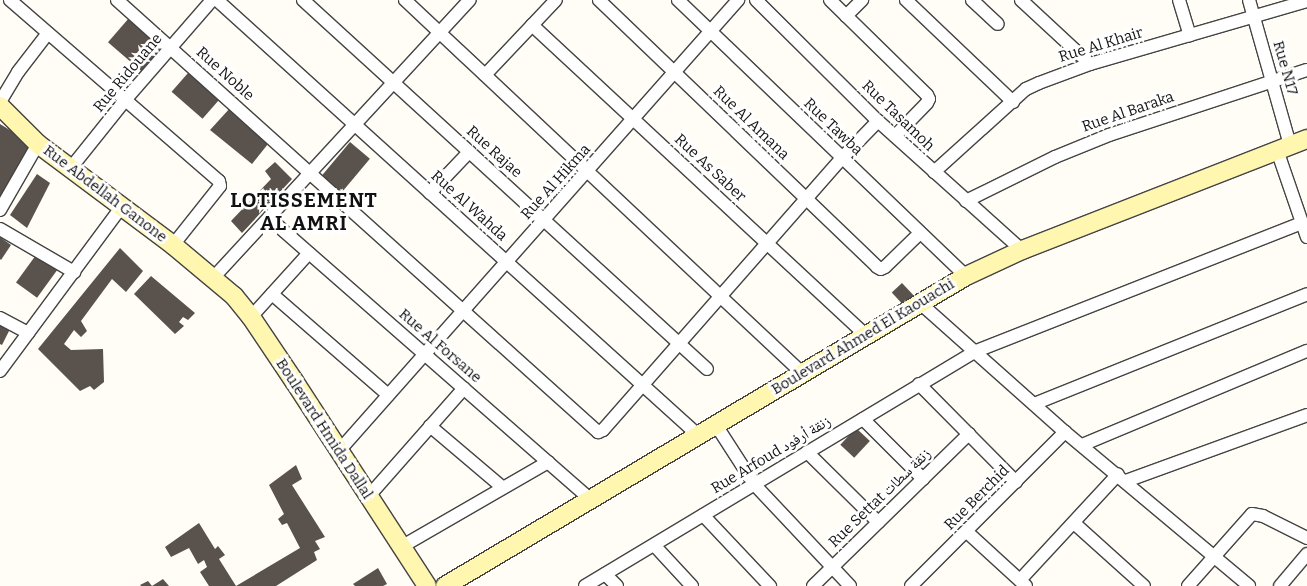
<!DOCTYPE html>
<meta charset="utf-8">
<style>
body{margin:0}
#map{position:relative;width:1307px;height:586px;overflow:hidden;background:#fffdf5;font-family:Bitter,"Noto Naskh Arabic",serif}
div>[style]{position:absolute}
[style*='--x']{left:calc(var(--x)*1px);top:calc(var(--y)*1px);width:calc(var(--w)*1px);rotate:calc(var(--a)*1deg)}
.building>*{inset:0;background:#5a524d;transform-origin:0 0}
.roads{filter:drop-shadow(1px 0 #444) drop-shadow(-1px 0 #444) drop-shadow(0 1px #444) drop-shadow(0 -1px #444)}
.street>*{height:12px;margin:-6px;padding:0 6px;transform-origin:6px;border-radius:6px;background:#fff}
.secondary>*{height:18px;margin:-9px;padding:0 9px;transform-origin:9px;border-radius:9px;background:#fff6b0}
span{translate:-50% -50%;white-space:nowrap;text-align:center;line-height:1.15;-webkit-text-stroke:5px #fff;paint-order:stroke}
.street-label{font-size:15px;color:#111}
.district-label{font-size:20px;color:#111;font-weight:700;letter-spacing:1px}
</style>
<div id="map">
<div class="building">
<div style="left:129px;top:18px;width:44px;height:32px;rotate:41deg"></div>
<div style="left:188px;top:73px;width:41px;height:25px;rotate:41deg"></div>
<div style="clip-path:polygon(231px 107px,268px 144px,252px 164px,210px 130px)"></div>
<div style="clip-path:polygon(0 124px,34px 145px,0 201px)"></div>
<div style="left:350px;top:142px;width:26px;height:44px;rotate:40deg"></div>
<div style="clip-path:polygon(275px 162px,292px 179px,242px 233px,231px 221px,271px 179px,265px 171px)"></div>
<div style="clip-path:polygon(37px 174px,50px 183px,27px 228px,10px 215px)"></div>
<div style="clip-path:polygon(0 237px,11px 245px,1px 260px,0 259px)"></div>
<div style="clip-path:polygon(120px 248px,143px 271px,126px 292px,112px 279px,81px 321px,87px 331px,81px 337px,74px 330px,64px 344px,71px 350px,103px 349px,104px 382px,94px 390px,90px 386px,80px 391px,38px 349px)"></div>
<div style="left:36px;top:255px;width:26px;height:34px;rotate:36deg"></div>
<div style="clip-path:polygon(151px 276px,195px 313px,188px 320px,183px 317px,179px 322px,184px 326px,175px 334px,134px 294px)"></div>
<div style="left:902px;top:283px;width:21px;height:14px;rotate:47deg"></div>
<div style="clip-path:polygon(0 323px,10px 329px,2px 345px,0 344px)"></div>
<div style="left:856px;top:428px;width:19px;height:23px;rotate:43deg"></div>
<div style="clip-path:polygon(296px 465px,302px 479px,292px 485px,325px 537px,315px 541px,320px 549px,314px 552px,317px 560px,276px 586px,236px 586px,300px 548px,287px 523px,282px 525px,278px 519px,284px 514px,269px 485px)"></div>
<div style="clip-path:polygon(199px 523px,215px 549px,218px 546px,225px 555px,219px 559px,236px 586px,209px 586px,200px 572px,207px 567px,204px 560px,198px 564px,189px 548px,171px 557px,165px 547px)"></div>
<div style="clip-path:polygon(378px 568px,387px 584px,383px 586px,355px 586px,353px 584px)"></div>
<div style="clip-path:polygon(163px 579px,169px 586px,152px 586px)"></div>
<div style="clip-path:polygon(148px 581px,152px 586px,141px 586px,140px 585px)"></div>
</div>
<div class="roads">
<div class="street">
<div style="--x:10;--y:0;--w:276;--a:40.9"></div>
<div style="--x:219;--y:181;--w:5;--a:79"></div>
<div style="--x:220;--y:186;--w:75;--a:128.5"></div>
<div style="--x:117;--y:0;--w:647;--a:41.93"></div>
<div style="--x:598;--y:432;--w:5;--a:-22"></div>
<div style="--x:603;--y:430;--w:362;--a:-48.7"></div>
<div style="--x:842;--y:158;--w:52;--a:-45.8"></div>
<div style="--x:217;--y:0;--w:650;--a:42.13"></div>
<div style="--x:303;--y:0;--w:547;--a:42.41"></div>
<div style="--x:405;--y:0;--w:545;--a:43.21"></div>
<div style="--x:599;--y:0;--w:385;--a:43.8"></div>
<div style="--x:877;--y:267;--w:4;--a:27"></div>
<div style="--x:881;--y:269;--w:4;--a:-27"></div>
<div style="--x:885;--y:267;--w:49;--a:-44.2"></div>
<div style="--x:678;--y:0;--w:399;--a:43.8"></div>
<div style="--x:756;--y:0;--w:172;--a:44.8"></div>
<div style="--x:878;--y:121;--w:193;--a:41.9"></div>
<div style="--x:830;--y:0;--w:136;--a:44.4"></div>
<div style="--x:927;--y:95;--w:4;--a:63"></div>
<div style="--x:929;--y:99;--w:4;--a:117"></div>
<div style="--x:927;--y:103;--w:46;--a:134.1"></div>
<div style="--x:906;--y:0;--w:148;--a:43.6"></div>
<div style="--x:972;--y:0;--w:35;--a:43"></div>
<div style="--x:1021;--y:0;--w:94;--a:42.8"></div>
<div style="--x:1179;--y:0;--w:37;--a:73"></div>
<div style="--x:1249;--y:0;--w:151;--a:74.2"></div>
<div style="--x:846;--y:16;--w:23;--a:-45"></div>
<div style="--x:532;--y:25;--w:456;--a:42.9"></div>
<div style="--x:485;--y:75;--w:103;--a:-46.6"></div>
<div style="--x:0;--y:102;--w:35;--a:-59"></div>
<div style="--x:18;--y:72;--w:49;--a:-52.4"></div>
<div style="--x:1277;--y:150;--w:92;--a:71"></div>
<div style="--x:70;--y:169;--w:90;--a:-51.3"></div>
<div style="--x:126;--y:99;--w:131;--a:-49"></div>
<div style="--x:934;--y:172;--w:124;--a:-42.1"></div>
<div style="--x:1026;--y:89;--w:14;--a:-25"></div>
<div style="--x:1039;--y:83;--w:54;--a:-20.4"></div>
<div style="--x:1090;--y:64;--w:226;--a:-16.2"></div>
<div style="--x:430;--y:193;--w:57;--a:-46.4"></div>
<div style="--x:966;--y:201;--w:99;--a:-26.3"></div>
<div style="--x:1055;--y:157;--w:58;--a:-22.2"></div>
<div style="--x:1109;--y:135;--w:208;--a:-18.2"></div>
<div style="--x:0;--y:210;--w:76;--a:-60.1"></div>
<div style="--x:269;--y:218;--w:427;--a:41.2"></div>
<div style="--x:0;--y:229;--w:86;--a:30.2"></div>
<div style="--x:214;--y:277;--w:377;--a:-47.3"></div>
<div style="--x:272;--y:294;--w:154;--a:41"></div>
<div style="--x:920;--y:303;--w:194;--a:41.7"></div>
<div style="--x:1065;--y:432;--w:240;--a:39.9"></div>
<div style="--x:251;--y:317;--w:86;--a:-47.8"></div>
<div style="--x:0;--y:318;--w:32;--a:28"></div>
<div style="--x:0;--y:371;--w:205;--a:-53.5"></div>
<div style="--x:919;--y:384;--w:138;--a:45.3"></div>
<div style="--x:1034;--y:404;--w:294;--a:-21.9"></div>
<div style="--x:863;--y:419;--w:85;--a:45"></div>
<div style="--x:716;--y:425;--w:70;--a:57.2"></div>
<div style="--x:754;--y:484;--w:140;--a:46.7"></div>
<div style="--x:430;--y:426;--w:94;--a:40.3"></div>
<div style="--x:1082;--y:445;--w:244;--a:-22.7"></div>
<div style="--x:338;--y:452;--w:604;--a:-48.49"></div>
<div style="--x:807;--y:452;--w:100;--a:44.6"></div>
<div style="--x:1126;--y:481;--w:193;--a:-20"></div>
<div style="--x:368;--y:497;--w:145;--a:-48.6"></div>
<div style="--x:703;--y:515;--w:98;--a:46.7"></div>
<div style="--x:1074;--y:523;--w:94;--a:42"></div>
<div style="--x:967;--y:532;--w:80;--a:42.5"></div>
<div style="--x:654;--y:545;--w:56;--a:47.2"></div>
<div style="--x:401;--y:547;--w:170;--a:-30"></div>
<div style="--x:605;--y:574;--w:17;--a:45"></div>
<div style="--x:1020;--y:580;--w:144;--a:-47.2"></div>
<div style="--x:585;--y:586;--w:454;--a:-31"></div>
<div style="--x:974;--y:352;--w:352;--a:-21.5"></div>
<div style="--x:813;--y:586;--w:218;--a:-44.3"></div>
<div style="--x:911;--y:586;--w:218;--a:-45"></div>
<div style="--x:1188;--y:586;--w:96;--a:-48.4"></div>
<div style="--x:1252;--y:514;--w:11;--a:10"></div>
<div style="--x:1263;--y:516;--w:49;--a:26.6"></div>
<div style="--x:1280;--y:586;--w:42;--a:-49.8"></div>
</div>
<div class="secondary">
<div style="--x:0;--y:106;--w:54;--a:45"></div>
<div style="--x:38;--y:144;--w:169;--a:36.8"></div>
<div style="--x:173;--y:245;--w:80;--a:39.9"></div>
<div style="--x:234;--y:296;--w:27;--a:51"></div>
<div style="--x:251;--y:317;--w:77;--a:56.1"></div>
<div style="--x:294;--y:381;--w:244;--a:57"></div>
<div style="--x:445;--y:586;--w:606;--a:-30.75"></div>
<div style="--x:966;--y:276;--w:62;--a:-24.9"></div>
<div style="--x:1022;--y:250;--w:306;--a:-21.3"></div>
</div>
</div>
<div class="street-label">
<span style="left:1101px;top:45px;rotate:-17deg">Rue Al Khair</span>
<span style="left:1285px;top:68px;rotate:74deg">Rue N17</span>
<span style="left:128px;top:73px;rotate:-50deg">Rue Ridouane</span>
<span style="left:225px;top:74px;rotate:42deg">Rue Noble</span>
<span style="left:1128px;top:112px;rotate:-19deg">Rue Al Baraka</span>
<span style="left:898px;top:116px;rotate:44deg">Rue Tasamoh</span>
<span style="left:751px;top:123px;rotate:44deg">Rue Al Amana</span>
<span style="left:833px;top:127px;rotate:44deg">Rue Tawba</span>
<span style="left:494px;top:152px;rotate:42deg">Rue Rajae</span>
<span style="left:710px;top:168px;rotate:43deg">Rue As Saber</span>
<span style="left:556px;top:182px;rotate:-48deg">Rue Al Hikma</span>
<span style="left:105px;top:194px;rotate:37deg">Rue Abdellah Ganone</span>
<span style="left:469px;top:206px;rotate:42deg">Rue Al Wahda</span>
<span style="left:863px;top:337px;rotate:-31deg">Boulevard Ahmed El Kaouachi</span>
<span style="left:440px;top:346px;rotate:41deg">Rue Al Forsane</span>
<span style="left:324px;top:429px;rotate:57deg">Boulevard Hmida Dallal</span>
<span style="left:771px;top:455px;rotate:-31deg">Rue Arfoud زنقة أرفود</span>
<span style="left:880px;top:498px;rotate:-44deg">Rue Settat زنقة سطات</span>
<span style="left:977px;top:498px;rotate:-45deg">Rue Berchid</span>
</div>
<div class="district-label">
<span style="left:304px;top:212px">LOTISSEMENT<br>AL AMRI</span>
</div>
</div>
